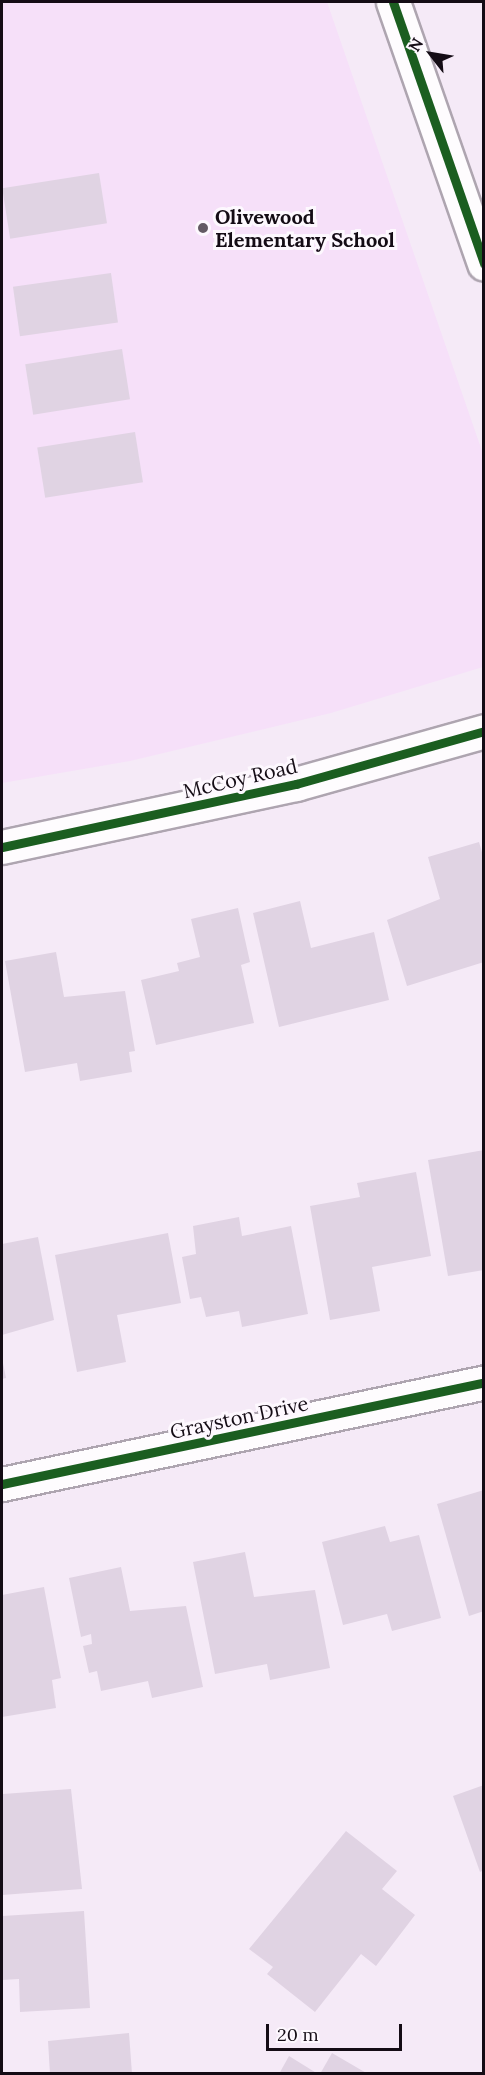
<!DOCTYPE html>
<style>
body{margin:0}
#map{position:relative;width:485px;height:2075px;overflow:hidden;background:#f5eaf7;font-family:Lora,serif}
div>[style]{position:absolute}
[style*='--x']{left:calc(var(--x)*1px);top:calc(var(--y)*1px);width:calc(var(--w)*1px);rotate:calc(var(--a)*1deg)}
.built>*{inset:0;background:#f6e0f9}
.building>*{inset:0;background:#e0d3e3;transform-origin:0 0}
.roads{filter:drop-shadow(2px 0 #aea5b0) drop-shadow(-2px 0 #aea5b0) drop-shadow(0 2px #aea5b0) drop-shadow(0 -2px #aea5b0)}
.minor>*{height:33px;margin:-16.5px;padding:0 16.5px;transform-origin:16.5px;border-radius:16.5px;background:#fefcfe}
.cycleway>*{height:9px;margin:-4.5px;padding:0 4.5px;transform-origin:4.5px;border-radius:4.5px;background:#1b5e20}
.dots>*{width:16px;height:16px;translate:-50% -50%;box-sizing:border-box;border:3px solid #fdf8fe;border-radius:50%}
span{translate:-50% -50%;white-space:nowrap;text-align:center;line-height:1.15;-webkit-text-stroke:6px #fdf8fe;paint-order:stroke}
.poi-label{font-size:20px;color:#140c15;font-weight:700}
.left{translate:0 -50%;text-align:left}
.street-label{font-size:20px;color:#140c15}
.frame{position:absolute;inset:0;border:3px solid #140c15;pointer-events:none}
.north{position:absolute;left:401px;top:24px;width:60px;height:60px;-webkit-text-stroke:4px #fdf8fe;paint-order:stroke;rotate:301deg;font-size:16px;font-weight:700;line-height:24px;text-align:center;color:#140c15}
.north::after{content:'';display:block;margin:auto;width:21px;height:27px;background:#140c15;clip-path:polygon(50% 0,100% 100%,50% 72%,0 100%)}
.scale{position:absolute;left:266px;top:2024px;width:136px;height:27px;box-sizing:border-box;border:3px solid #140c15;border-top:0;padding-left:8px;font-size:18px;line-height:21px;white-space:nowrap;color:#140c15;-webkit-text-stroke:4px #fdf8fe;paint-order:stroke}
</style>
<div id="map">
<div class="built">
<div style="clip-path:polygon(2px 2px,327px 2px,483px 454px,483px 667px,331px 713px,130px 761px,2px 783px)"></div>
</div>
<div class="building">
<div style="left:99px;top:173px;width:51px;height:98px;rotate:81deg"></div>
<div style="left:111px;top:273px;width:50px;height:99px;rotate:82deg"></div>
<div style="left:122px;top:349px;width:51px;height:98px;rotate:81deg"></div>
<div style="left:135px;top:432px;width:51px;height:99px;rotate:81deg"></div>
<div style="clip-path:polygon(479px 842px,484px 859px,484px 962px,407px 986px,387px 920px,440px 899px,428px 857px)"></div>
<div style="clip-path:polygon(300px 901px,311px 948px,374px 932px,389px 1000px,279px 1027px,253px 913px)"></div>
<div style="clip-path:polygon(238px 908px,250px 962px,241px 965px,254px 1023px,156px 1045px,141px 980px,179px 971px,177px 963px,200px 957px,191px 919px)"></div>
<div style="clip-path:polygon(56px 952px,64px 997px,125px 991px,135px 1051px,129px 1052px,132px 1072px,80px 1081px,77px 1063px,25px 1072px,5px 961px)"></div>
<div style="clip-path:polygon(484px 1150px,484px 1270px,448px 1276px,428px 1160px)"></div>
<div style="clip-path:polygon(416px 1172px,431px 1256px,372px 1267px,380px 1311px,330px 1320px,310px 1206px,360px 1197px,357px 1183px)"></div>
<div style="clip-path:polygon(239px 1217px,242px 1236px,291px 1226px,308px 1314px,242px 1327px,239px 1311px,206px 1317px,201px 1297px,190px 1299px,182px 1257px,196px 1254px,193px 1226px)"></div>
<div style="clip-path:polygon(168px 1233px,181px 1303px,117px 1315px,126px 1362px,77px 1372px,55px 1255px)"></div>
<div style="clip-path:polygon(38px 1237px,54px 1320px,2px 1335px,2px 1244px)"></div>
<div style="clip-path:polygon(2px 1358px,6px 1378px,2px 1379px)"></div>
<div style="clip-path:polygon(484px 1490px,484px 1611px,469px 1616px,437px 1504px)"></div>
<div style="clip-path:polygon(385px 1526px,390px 1542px,419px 1535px,441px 1618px,392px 1631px,387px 1614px,343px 1625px,322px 1542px)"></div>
<div style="clip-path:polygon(245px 1552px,254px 1597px,315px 1590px,330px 1668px,270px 1680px,267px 1664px,215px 1674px,193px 1562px)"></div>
<div style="clip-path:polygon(121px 1567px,130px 1611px,186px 1606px,203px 1687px,152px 1698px,148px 1681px,101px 1691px,97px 1671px,89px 1673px,83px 1646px,92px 1644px,91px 1634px,81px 1637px,69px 1578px)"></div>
<div style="clip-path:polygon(44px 1587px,61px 1678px,52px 1680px,56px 1708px,2px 1717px,2px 1595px)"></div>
<div style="clip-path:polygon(484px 1785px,484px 1870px,480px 1872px,453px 1796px)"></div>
<div style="clip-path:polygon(71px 1789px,82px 1889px,2px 1895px,3px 1794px)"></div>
<div style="clip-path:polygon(346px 1831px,397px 1871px,382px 1889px,415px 1915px,376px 1966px,361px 1954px,315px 2012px,267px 1974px,273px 1967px,249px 1949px)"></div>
<div style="clip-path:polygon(84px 1911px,90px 2008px,20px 2012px,19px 1979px,2px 1980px,2px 1916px)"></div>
<div style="clip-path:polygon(129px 2033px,132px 2074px,50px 2074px,48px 2041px)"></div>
<div style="clip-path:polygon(332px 2053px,368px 2074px,320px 2074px)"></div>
<div style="clip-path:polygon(289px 2056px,318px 2074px,279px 2074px)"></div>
</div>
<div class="roads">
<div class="minor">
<div style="--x:393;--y:2;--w:277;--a:70.8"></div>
<div style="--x:2;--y:847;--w:301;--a:-12.1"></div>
<div style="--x:296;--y:784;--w:195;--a:-15.7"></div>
<div style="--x:2;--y:1484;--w:493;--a:-11.9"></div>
</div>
</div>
<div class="cycleway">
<div style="--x:393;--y:2;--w:277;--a:70.8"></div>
<div style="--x:2;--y:847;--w:301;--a:-12.1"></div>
<div style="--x:296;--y:784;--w:195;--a:-15.7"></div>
<div style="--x:2;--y:1484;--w:493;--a:-11.9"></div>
</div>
<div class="dots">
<div style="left:203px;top:228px;background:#635a64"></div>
</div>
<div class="poi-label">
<span class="left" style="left:215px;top:228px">Olivewood<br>Elementary School</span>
</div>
<div class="street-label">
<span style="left:240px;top:778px;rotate:-13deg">McCoy Road</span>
<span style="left:239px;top:1417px;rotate:-12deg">Grayston Drive</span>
</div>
<div class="frame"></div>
<div class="north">N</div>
<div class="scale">20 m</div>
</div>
